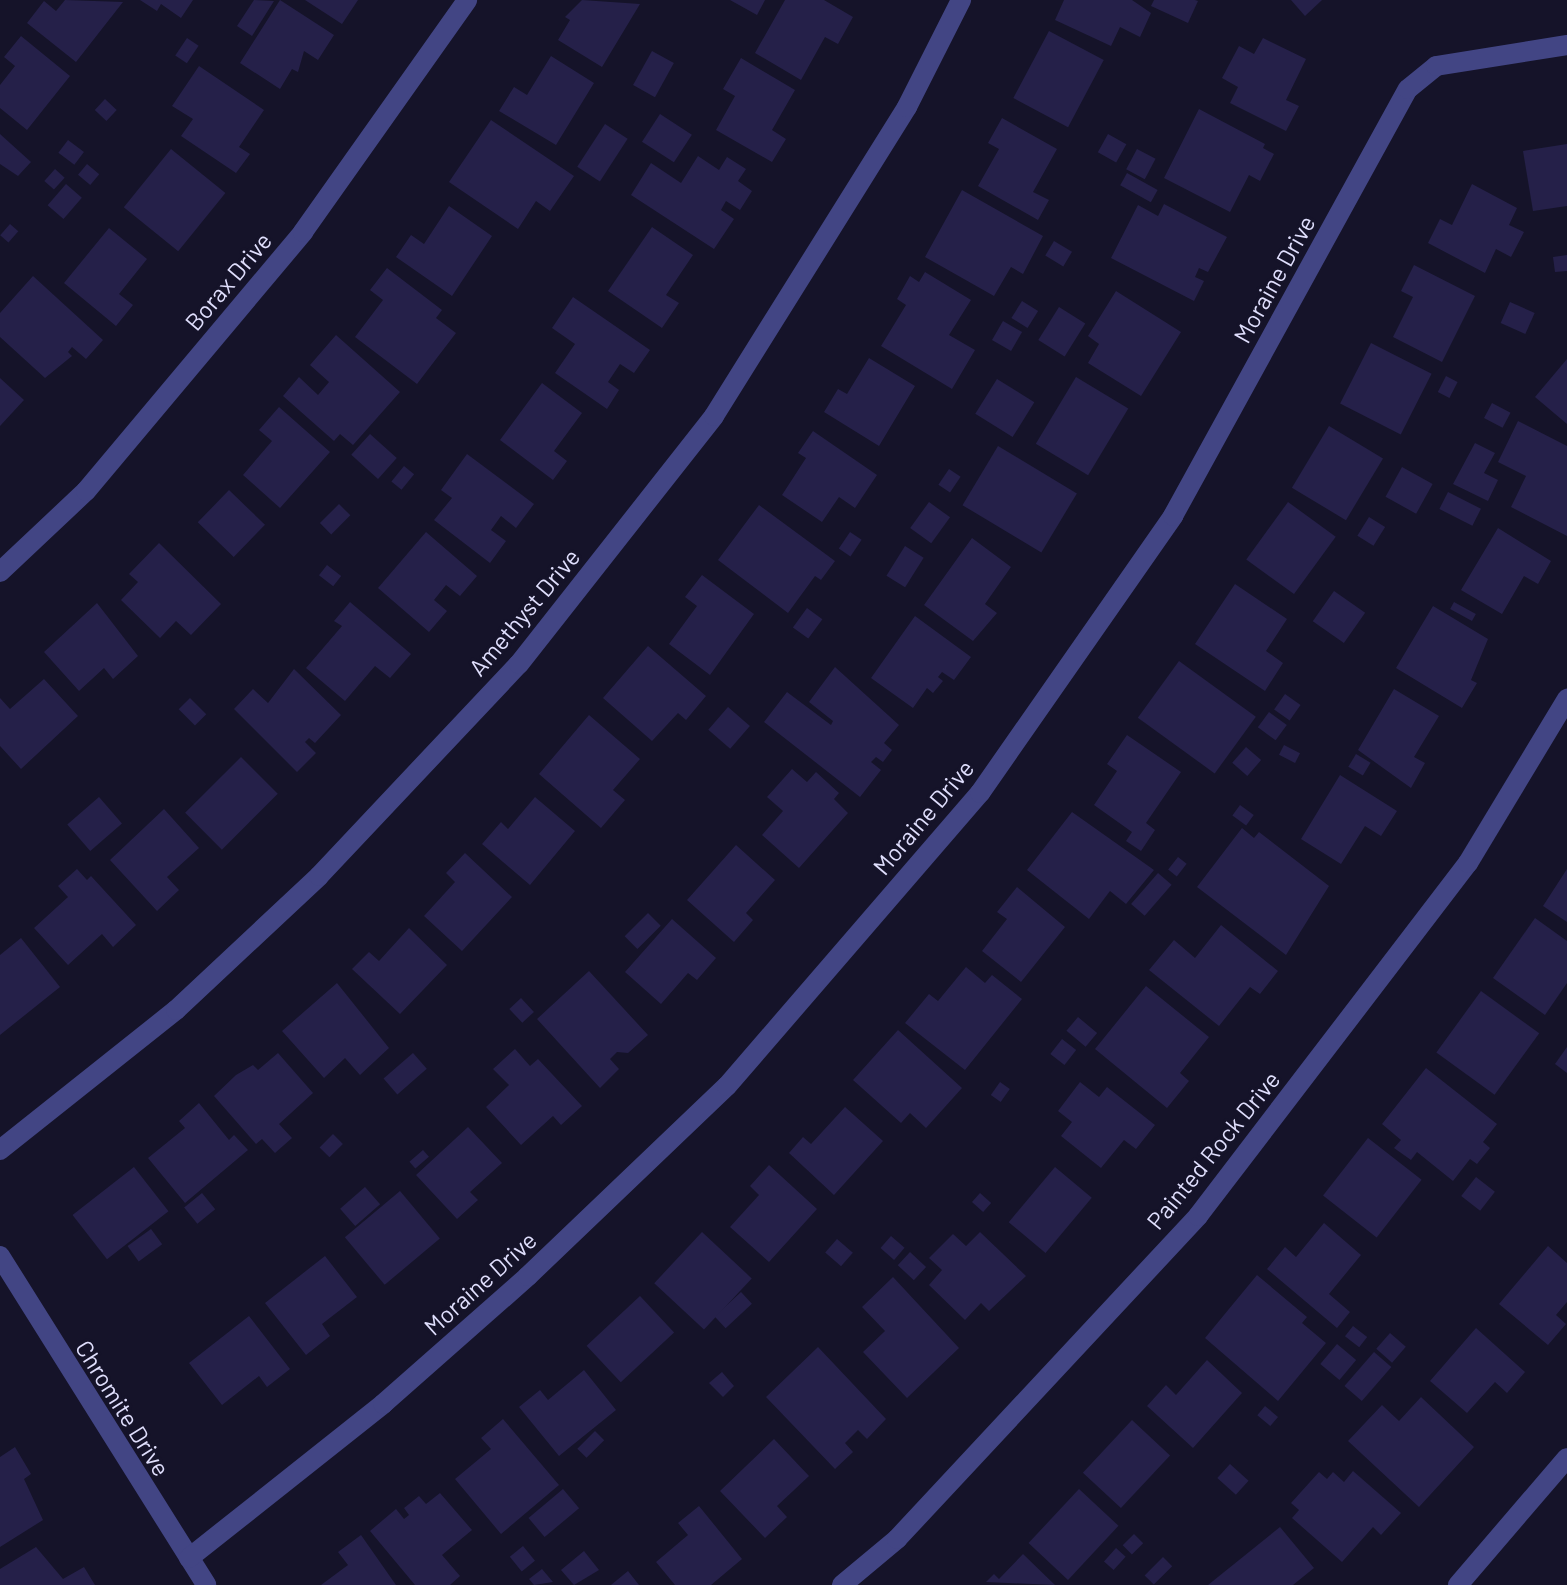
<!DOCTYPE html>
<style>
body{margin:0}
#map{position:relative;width:1567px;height:1585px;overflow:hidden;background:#151329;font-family:Barlow,sans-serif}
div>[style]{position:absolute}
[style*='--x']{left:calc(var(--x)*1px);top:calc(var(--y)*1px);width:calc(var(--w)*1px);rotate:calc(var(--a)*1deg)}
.building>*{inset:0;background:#252049;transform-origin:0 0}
.minor>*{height:20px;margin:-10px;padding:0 10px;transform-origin:10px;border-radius:10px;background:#424584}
span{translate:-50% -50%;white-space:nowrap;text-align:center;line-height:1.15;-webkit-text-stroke:6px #151329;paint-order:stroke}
.street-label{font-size:24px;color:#dfdefc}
</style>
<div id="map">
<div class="building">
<div style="clip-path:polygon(65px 0,123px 2px,76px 62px,27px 23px,44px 1px,56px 11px)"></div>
<div style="clip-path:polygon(140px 0,193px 0,181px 18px,161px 4px,157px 11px)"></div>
<div style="clip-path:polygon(254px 0,274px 1px,252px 36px,237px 26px)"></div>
<div style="clip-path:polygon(280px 0,334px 35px,318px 60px,304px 51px,298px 72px,292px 69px,280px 89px,240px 63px)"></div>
<div style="clip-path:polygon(305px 0,358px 0,342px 24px)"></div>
<div style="clip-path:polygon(582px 0,640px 4px,602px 67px,558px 40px,570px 20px,565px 17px)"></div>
<div style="clip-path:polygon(730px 0,765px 0,757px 15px)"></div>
<div style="clip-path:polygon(785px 0,824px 0,853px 17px,838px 44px,825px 37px,801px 80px,755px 53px)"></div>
<div style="clip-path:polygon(1064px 0,1132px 0,1151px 13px,1140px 37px,1120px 27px,1111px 46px,1055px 20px)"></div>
<div style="clip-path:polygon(1154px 0,1195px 0,1198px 1px,1188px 23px,1151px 6px)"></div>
<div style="clip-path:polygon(1291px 0,1322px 0,1305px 16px)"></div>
<div style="left:1049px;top:31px;width:62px;height:76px;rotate:28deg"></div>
<div style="clip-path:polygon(21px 36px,70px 76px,27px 130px,0 108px,0 85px,15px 66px,4px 57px)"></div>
<div style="left:187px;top:38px;width:14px;height:21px;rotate:34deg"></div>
<div style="clip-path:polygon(1263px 38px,1306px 59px,1286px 100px,1299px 106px,1286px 131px,1230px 103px,1238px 87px,1222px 78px,1239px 46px,1254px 54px)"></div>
<div style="left:652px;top:51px;width:25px;height:39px;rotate:29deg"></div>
<div style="clip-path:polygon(551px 56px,594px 83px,556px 145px,499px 111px,514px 87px,527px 95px)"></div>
<div style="clip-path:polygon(741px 58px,795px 90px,772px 130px,786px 139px,772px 162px,716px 130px,735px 96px,723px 89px)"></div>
<div style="clip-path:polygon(199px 66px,264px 110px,239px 147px,250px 154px,236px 173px,181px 136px,193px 119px,172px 106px)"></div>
<div style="left:105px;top:99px;width:16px;height:15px;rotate:43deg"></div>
<div style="clip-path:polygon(1199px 109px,1265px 144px,1263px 148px,1274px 154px,1260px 181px,1249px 175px,1230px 212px,1164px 178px)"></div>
<div style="left:660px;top:114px;width:38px;height:33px;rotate:33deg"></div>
<div style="clip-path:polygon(1002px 118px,1057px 149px,1033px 192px,1049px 200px,1038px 220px,978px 186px,999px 149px,988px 143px)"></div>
<div style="clip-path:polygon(491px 120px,574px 176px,550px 211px,536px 201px,518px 229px,449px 182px)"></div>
<div style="left:605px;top:124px;width:27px;height:51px;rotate:33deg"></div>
<div style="clip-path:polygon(0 134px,31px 162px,18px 176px,0 164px)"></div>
<div style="left:1108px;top:134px;width:21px;height:21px;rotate:29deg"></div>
<div style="left:68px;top:140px;width:20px;height:16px;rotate:37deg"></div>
<div style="clip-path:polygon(1567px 144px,1567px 206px,1533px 211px,1523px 151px)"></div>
<div style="left:171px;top:149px;width:70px;height:75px;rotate:39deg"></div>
<div style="left:1137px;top:149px;width:21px;height:23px;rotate:28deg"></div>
<div style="clip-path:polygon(698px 156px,719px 170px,727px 157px,746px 169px,738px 181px,752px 191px,740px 210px,726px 201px,721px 210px,734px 219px,714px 249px,631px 195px,651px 163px,681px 183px)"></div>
<div style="left:87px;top:164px;width:16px;height:14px;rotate:40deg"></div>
<div style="left:55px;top:169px;width:13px;height:16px;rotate:42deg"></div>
<div style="left:1127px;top:173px;width:35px;height:14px;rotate:29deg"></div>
<div style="left:66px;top:184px;width:21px;height:28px;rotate:41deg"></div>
<div style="clip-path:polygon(1472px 184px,1517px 208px,1509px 225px,1524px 232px,1511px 257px,1496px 249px,1485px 273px,1428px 243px,1440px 219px,1452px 225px)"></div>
<div style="clip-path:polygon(962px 190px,1043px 236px,1023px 274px,1011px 267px,994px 296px,925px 257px)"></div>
<div style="clip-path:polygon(1164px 204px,1227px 237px,1208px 272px,1199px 268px,1195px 277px,1204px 281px,1194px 301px,1111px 258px,1138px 205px,1158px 216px)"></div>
<div style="clip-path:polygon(449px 206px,492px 236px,452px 296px,396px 257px,411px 235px,424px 244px)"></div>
<div style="left:10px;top:224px;width:11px;height:15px;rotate:41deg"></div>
<div style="clip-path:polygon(652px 227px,693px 255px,666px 295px,679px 303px,662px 328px,608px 291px)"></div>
<div style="clip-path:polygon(109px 228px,147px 259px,119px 294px,133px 305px,116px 326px,64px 283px)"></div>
<div style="left:1054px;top:241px;width:21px;height:17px;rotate:31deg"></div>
<div style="clip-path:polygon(1567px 255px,1567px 271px,1555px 272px,1553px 257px)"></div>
<div style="clip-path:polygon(1414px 265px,1475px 296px,1442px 362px,1393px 337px,1413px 297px,1401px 291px)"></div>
<div style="clip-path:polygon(387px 268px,442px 310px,436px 318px,456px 333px,417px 384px,355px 337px,383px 300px,370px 290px)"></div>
<div style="clip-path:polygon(925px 272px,971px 300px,949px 335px,975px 350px,952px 389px,881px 346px,906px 305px,897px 299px,910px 276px,919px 282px)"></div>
<div style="clip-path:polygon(33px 276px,103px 340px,86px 359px,72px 347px,68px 352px,72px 356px,45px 378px,0 337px,0 313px)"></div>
<div style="clip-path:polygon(1116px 291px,1181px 332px,1141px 396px,1088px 363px,1099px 344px,1088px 336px)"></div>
<div style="clip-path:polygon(573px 297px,650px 350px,634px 373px,620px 364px,608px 382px,619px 390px,607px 409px,555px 373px,575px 344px,552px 328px)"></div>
<div style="left:1022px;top:301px;width:19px;height:20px;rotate:32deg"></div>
<div style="left:1510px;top:302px;width:27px;height:23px;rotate:24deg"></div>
<div style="left:1059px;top:307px;width:31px;height:39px;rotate:32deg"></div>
<div style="left:1003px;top:321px;width:22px;height:22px;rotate:30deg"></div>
<div style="clip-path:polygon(336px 335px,400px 392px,353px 445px,340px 434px,334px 441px,283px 396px,299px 377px,318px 395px,329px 382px,310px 365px)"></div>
<div style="left:1371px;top:343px;width:68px;height:68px;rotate:27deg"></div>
<div style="clip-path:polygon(869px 358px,915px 386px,879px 446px,824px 412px,838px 389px,847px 394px)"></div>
<div style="clip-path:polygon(1567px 359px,1567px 424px,1535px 397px)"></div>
<div style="left:1446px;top:376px;width:13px;height:18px;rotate:27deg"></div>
<div style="left:1076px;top:377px;width:61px;height:78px;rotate:31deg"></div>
<div style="clip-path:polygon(0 378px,24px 400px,0 426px)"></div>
<div style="left:997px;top:379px;width:44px;height:41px;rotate:32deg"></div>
<div style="clip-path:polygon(542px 383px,582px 413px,554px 451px,567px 461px,553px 480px,500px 440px)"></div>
<div style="left:1492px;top:403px;width:21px;height:17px;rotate:28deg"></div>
<div style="clip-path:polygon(279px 407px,330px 452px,280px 508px,243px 475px,272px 441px,259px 430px)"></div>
<div style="clip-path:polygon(1518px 421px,1567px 446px,1567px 536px,1511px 507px,1526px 476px,1498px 462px)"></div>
<div style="left:1329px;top:426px;width:63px;height:72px;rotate:31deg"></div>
<div style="clip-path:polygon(813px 431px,877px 475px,855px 508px,839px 497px,822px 522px,782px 495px,806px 458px,798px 453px)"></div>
<div style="left:370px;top:434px;width:36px;height:28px;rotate:42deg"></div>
<div style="clip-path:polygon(1475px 443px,1495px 453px,1484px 473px,1498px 480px,1488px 501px,1453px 484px)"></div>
<div style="left:998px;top:446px;width:92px;height:69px;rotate:31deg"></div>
<div style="clip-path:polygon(467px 454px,534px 504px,516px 528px,501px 516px,491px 530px,506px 541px,490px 563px,434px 520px,452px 498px,441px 490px)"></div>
<div style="left:404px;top:466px;width:13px;height:20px;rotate:39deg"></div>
<div style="left:1402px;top:467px;width:35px;height:34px;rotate:29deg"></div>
<div style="left:949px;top:469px;width:14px;height:19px;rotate:34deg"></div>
<div style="left:229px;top:490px;width:50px;height:45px;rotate:44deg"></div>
<div style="left:1448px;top:492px;width:37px;height:19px;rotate:27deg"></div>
<div style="left:929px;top:502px;width:26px;height:32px;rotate:36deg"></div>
<div style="left:1288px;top:502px;width:59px;height:71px;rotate:36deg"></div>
<div style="left:339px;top:504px;width:16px;height:27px;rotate:45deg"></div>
<div style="clip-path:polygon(759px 505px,835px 561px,821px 580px,815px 576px,788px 613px,718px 560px)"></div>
<div style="left:1369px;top:517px;width:19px;height:22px;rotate:32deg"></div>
<div style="clip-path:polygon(1498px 528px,1551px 561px,1538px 584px,1524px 576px,1502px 614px,1461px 590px)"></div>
<div style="clip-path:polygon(426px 532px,477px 576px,460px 596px,446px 585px,434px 600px,447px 611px,429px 632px,378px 588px)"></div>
<div style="left:850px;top:532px;width:14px;height:20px;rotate:34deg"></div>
<div style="clip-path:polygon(972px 538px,1011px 567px,985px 604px,997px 613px,973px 641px,924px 605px)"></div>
<div style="clip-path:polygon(159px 543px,221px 604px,191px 635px,176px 621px,160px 638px,121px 600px,138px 582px,129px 574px)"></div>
<div style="left:905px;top:546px;width:22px;height:35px;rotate:32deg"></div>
<div style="left:327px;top:565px;width:18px;height:13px;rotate:38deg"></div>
<div style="clip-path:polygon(702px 575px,754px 614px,710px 675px,669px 644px,697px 606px,685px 597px)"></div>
<div style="clip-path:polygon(1235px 584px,1287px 619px,1266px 651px,1283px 663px,1265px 691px,1195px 644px)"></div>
<div style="left:1334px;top:591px;width:38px;height:37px;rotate:35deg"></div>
<div style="clip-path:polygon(350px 602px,411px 654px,390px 678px,375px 666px,345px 701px,306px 668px,342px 626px,334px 621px)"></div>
<div style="left:1454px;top:602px;width:25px;height:8px;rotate:29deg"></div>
<div style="clip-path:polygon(97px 603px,138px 656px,113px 679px,104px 668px,79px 691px,44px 652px)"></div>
<div style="clip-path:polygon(1433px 606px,1488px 639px,1471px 680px,1477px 683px,1462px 708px,1396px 668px)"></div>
<div style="left:807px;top:608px;width:19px;height:24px;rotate:36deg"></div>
<div style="clip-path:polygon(915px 616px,971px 657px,954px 680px,942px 672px,938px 677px,943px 681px,933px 693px,927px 688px,913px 708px,871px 678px)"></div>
<div style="clip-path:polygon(648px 646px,706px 696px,686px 720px,678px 713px,652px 741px,603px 698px)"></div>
<div style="left:1179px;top:661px;width:95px;height:70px;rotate:36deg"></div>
<div style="clip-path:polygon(835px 667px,899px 725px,884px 743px,892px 750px,883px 762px,876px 757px,871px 762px,881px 770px,860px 797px,764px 722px,787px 692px,831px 725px,833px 721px,809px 702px)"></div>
<div style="clip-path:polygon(294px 669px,341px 715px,315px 743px,309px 738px,305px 742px,316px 753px,297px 772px,234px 709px,253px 689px,268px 703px)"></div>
<div style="clip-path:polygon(44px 679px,78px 716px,21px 769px,0 746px,0 698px,10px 709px)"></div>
<div style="clip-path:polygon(1394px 689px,1439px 716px,1414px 757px,1425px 763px,1411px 788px,1358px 750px)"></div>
<div style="left:1285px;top:694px;width:19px;height:19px;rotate:35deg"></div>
<div style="left:190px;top:698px;width:23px;height:16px;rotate:45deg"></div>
<div style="left:728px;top:707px;width:29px;height:30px;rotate:41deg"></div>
<div style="left:1269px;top:712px;width:22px;height:19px;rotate:36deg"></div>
<div style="clip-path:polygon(589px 715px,640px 759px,613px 790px,625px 800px,601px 828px,539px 774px)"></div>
<div style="clip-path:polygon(1127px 735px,1181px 772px,1146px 823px,1155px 830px,1141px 851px,1126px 841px,1132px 832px,1094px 805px,1117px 771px,1107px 764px)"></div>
<div style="left:1284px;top:745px;width:18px;height:11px;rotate:27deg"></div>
<div style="left:1246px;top:747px;width:20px;height:21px;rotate:41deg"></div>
<div style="left:1356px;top:754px;width:17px;height:15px;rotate:31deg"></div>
<div style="left:241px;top:757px;width:52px;height:79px;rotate:45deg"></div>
<div style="clip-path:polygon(792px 769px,807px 782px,816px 772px,839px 793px,834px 799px,848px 813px,799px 868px,762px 835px,783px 811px,767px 797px)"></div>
<div style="clip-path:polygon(1340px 775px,1397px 811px,1381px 836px,1365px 826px,1341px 864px,1301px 839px)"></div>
<div style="left:99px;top:797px;width:35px;height:42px;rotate:49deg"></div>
<div style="clip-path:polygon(535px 797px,575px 831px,530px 885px,482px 844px,501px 822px,508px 829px)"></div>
<div style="left:1240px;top:805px;width:17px;height:13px;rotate:36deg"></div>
<div style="clip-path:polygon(164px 809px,199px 848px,167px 877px,179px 890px,157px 911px,110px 860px)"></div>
<div style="clip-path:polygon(1072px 812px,1154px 870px,1126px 904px,1110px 891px,1089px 919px,1027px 870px)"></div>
<div style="clip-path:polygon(1242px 828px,1254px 838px,1259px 832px,1329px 886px,1286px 955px,1197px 887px)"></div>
<div style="clip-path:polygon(736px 845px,775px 880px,746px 913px,753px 920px,734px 942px,687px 900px)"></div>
<div style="clip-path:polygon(465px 853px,512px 897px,462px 951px,424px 916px,455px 882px,446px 873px)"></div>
<div style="left:1178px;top:857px;width:11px;height:16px;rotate:38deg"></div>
<div style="clip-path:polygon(77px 869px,87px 880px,91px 876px,136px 925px,113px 947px,102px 934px,68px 965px,34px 928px,68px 897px,58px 886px)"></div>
<div style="clip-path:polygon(1567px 869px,1567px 922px,1543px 906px)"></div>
<div style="left:1158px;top:873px;width:18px;height:41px;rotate:41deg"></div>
<div style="clip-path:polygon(1017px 887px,1065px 927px,1021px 982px,982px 951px,1007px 919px,997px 912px)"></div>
<div style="left:648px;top:913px;width:18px;height:33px;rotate:45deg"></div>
<div style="clip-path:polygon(1535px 918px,1567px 941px,1567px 983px,1545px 1015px,1493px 978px)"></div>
<div style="clip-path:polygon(672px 919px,716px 958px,697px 980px,688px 973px,661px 1004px,625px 972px)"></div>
<div style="clip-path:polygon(1221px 925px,1278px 971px,1260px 994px,1250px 987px,1219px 1026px,1149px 970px,1174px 940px,1195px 958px)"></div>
<div style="clip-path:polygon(409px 928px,447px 965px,400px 1014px,352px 969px,369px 952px,379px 961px)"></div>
<div style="clip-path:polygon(21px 938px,60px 987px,0 1035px,0 955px)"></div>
<div style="clip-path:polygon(966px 967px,985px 983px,992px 975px,1022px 999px,965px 1070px,905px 1023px,929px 994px,938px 1001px)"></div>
<div style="clip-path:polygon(589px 971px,648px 1035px,628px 1053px,617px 1052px,610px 1059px,619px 1069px,600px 1088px,537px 1019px)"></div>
<div style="clip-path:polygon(337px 983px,389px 1048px,360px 1075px,345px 1058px,324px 1078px,282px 1031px)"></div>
<div style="clip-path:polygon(1146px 986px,1209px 1037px,1180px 1073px,1189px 1081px,1167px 1108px,1095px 1049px)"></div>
<div style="left:1481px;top:991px;width:72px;height:76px;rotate:36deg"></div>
<div style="left:521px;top:998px;width:19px;height:16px;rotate:47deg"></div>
<div style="left:1078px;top:1017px;width:25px;height:18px;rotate:40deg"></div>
<div style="clip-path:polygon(898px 1030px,962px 1088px,926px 1128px,910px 1113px,901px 1123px,853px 1080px)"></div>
<div style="left:1062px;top:1039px;width:18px;height:19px;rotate:38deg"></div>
<div style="clip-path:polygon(1567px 1047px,1567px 1073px,1555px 1064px)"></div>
<div style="clip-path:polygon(515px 1049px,530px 1066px,538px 1059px,582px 1106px,561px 1125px,553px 1116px,521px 1145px,486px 1107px,509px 1085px,493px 1069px)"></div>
<div style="clip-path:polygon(278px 1053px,313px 1093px,279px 1124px,292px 1138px,275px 1153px,262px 1139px,256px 1144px,214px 1096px,236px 1075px,253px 1065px,258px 1070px)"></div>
<div style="left:413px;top:1053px;width:21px;height:39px;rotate:49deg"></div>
<div style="clip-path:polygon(1426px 1068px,1497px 1124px,1483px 1142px,1490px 1148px,1477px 1164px,1470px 1159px,1453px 1181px,1417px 1152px,1411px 1160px,1394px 1148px,1401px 1140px,1382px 1124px)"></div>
<div style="left:1000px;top:1082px;width:12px;height:16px;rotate:35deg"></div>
<div style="clip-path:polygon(1080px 1082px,1099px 1097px,1107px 1087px,1155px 1125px,1136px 1149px,1124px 1140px,1101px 1168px,1061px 1136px,1072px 1122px,1058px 1111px)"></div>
<div style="clip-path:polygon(199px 1103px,229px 1140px,234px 1135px,248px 1150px,185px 1203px,148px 1158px,185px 1128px,179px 1121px)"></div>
<div style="clip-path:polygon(845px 1107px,883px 1141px,834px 1195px,789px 1153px,803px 1137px,811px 1144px)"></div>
<div style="clip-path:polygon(468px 1127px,502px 1163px,470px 1192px,478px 1200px,457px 1219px,416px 1175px)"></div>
<div style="left:333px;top:1134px;width:14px;height:19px;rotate:45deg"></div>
<div style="left:1368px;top:1138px;width:68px;height:73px;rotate:38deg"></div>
<div style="left:423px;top:1150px;width:9px;height:18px;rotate:49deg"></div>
<div style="clip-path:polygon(769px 1165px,817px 1209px,769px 1262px,730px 1227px,759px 1195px,750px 1186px)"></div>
<div style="left:134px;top:1167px;width:56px;height:78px;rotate:52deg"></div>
<div style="left:1055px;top:1167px;width:48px;height:72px;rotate:40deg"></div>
<div style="left:1476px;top:1177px;width:24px;height:24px;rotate:38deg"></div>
<div style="left:365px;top:1187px;width:23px;height:33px;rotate:49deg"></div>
<div style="left:400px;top:1191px;width:62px;height:72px;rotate:50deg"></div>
<div style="left:202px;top:1193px;width:21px;height:23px;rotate:51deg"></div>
<div style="left:980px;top:1193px;width:15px;height:12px;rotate:42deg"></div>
<div style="clip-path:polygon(1324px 1223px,1361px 1255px,1329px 1294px,1350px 1312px,1337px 1328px,1267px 1269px,1285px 1247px,1296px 1257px)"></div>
<div style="left:151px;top:1229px;width:19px;height:29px;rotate:54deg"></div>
<div style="left:702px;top:1232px;width:68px;height:70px;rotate:43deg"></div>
<div style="clip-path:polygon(980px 1232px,1026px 1276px,989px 1311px,981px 1303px,965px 1320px,929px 1285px,942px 1270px,929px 1258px,953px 1234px,966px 1246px)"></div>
<div style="left:891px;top:1236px;width:18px;height:16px;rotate:41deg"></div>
<div style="left:837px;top:1239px;width:21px;height:18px;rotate:41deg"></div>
<div style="clip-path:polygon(1548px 1246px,1567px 1263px,1567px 1302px,1556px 1315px,1566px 1324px,1548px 1345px,1499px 1304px)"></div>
<div style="left:910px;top:1252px;width:22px;height:18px;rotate:43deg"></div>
<div style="clip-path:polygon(325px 1256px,357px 1297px,322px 1324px,330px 1336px,306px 1355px,265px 1303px)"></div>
<div style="clip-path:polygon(1257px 1275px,1307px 1317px,1302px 1323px,1326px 1343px,1278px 1401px,1205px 1338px)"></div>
<div style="clip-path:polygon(893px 1277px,959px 1348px,907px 1398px,863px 1352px,885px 1331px,862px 1307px)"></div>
<div style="left:741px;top:1292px;width:16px;height:36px;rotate:47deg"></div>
<div style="left:640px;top:1296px;width:50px;height:73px;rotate:47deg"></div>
<div style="clip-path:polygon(249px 1316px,290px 1369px,267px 1387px,259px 1376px,222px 1405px,189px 1363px)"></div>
<div style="left:1353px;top:1326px;width:18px;height:13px;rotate:38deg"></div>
<div style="clip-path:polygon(1476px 1328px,1525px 1372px,1507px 1393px,1495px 1382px,1467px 1413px,1430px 1381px)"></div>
<div style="left:1390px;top:1333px;width:21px;height:21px;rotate:41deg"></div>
<div style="left:1337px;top:1344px;width:25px;height:26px;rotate:40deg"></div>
<div style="clip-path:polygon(818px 1347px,886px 1419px,867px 1439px,858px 1430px,845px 1443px,853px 1452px,835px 1469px,766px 1397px)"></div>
<div style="left:1374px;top:1352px;width:23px;height:45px;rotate:41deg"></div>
<div style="clip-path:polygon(1207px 1360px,1242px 1393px,1193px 1448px,1147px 1406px,1166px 1385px,1176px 1395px)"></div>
<div style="clip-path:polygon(584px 1370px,616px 1410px,559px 1456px,519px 1407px,540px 1390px,548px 1400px)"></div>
<div style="clip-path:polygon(722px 1372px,734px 1386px,723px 1397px,709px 1383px)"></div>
<div style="clip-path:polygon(1421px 1397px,1474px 1447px,1419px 1507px,1348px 1441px,1382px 1405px,1399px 1421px)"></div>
<div style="left:1265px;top:1406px;width:17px;height:12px;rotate:40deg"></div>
<div style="clip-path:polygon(503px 1419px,559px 1485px,501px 1534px,455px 1479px,491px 1449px,481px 1438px)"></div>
<div style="left:1132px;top:1420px;width:52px;height:72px;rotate:43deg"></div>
<div style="left:595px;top:1431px;width:13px;height:25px;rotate:45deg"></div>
<div style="clip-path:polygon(774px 1439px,809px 1476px,777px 1506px,787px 1517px,765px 1538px,720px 1491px)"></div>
<div style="clip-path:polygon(15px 1447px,31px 1474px,24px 1479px,43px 1520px,0 1547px,0 1457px)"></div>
<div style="left:1230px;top:1464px;width:25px;height:19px;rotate:42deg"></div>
<div style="clip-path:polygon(1353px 1471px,1401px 1513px,1381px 1535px,1373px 1527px,1342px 1562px,1292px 1518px,1299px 1510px,1291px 1503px,1319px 1472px,1327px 1479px,1333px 1472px,1344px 1482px)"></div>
<div style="left:563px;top:1489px;width:25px;height:45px;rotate:50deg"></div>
<div style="left:1079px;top:1489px;width:54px;height:74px;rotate:43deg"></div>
<div style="clip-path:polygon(440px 1493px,472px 1530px,442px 1555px,460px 1576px,450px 1585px,415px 1585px,370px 1531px,396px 1509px,404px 1519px,409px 1515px,404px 1508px,419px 1496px,426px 1504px)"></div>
<div style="clip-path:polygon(699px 1506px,742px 1559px,711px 1585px,675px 1585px,656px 1562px,688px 1535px,678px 1523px)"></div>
<div style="clip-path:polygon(1280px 1527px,1314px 1568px,1293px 1585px,1208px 1585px)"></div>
<div style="left:1134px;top:1534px;width:13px;height:16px;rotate:45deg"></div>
<div style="clip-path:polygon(361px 1535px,396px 1585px,321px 1585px,348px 1565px,338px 1552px)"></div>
<div style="left:523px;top:1546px;width:19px;height:17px;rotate:51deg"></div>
<div style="clip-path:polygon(36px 1547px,63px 1579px,84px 1567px,95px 1585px,0 1585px,0 1569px)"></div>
<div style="left:1116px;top:1548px;width:13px;height:18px;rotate:42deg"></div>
<div style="clip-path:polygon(584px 1551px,599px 1570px,574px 1585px,561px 1570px)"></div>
<div style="clip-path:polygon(1023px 1554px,1055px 1585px,986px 1582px,994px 1574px,999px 1579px)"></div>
<div style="left:1163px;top:1557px;width:13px;height:26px;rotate:45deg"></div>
<div style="clip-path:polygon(542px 1569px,553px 1582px,534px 1585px,529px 1579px)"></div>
<div style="clip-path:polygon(628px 1571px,639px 1585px,611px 1585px)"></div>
</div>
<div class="minor">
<div style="--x:0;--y:572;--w:118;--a:-43.3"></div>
<div style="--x:86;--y:491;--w:338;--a:-50"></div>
<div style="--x:303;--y:232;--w:284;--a:-54.7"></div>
<div style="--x:0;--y:1150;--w:225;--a:-38.5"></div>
<div style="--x:176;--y:1010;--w:196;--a:-43.1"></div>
<div style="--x:319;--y:876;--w:291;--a:-46.7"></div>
<div style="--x:519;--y:664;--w:315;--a:-51.8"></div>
<div style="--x:714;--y:416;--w:364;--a:-58"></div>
<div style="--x:907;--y:107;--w:120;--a:-63.2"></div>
<div style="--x:0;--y:1256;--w:388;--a:57.9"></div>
<div style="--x:189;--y:1558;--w:248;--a:-38.4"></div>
<div style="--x:383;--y:1404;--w:193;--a:-41.4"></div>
<div style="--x:528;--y:1276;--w:275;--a:-43.7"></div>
<div style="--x:727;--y:1086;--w:387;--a:-49.2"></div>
<div style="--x:980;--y:793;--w:338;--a:-55.1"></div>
<div style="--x:1173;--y:516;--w:487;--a:-61.2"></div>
<div style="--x:1408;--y:89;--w:36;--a:-39"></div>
<div style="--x:1436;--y:66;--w:133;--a:-9.1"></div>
<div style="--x:842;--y:1585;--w:72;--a:-39.9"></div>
<div style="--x:897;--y:1539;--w:442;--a:-47"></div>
<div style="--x:1198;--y:1216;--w:444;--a:-52.6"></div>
<div style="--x:1468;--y:863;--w:192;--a:-58.9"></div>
<div style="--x:1458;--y:1585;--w:167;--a:-49.4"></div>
</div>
<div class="street-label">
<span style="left:1274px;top:279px;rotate:-61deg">Moraine Drive</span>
<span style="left:228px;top:281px;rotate:-50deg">Borax Drive</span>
<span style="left:524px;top:612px;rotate:-50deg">Amethyst Drive</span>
<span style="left:923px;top:817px;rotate:-50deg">Moraine Drive</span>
<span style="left:1213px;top:1150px;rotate:-51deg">Painted Rock Drive</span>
<span style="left:480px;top:1283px;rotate:-42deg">Moraine Drive</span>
<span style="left:123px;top:1408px;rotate:58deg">Chromite Drive</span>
</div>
</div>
